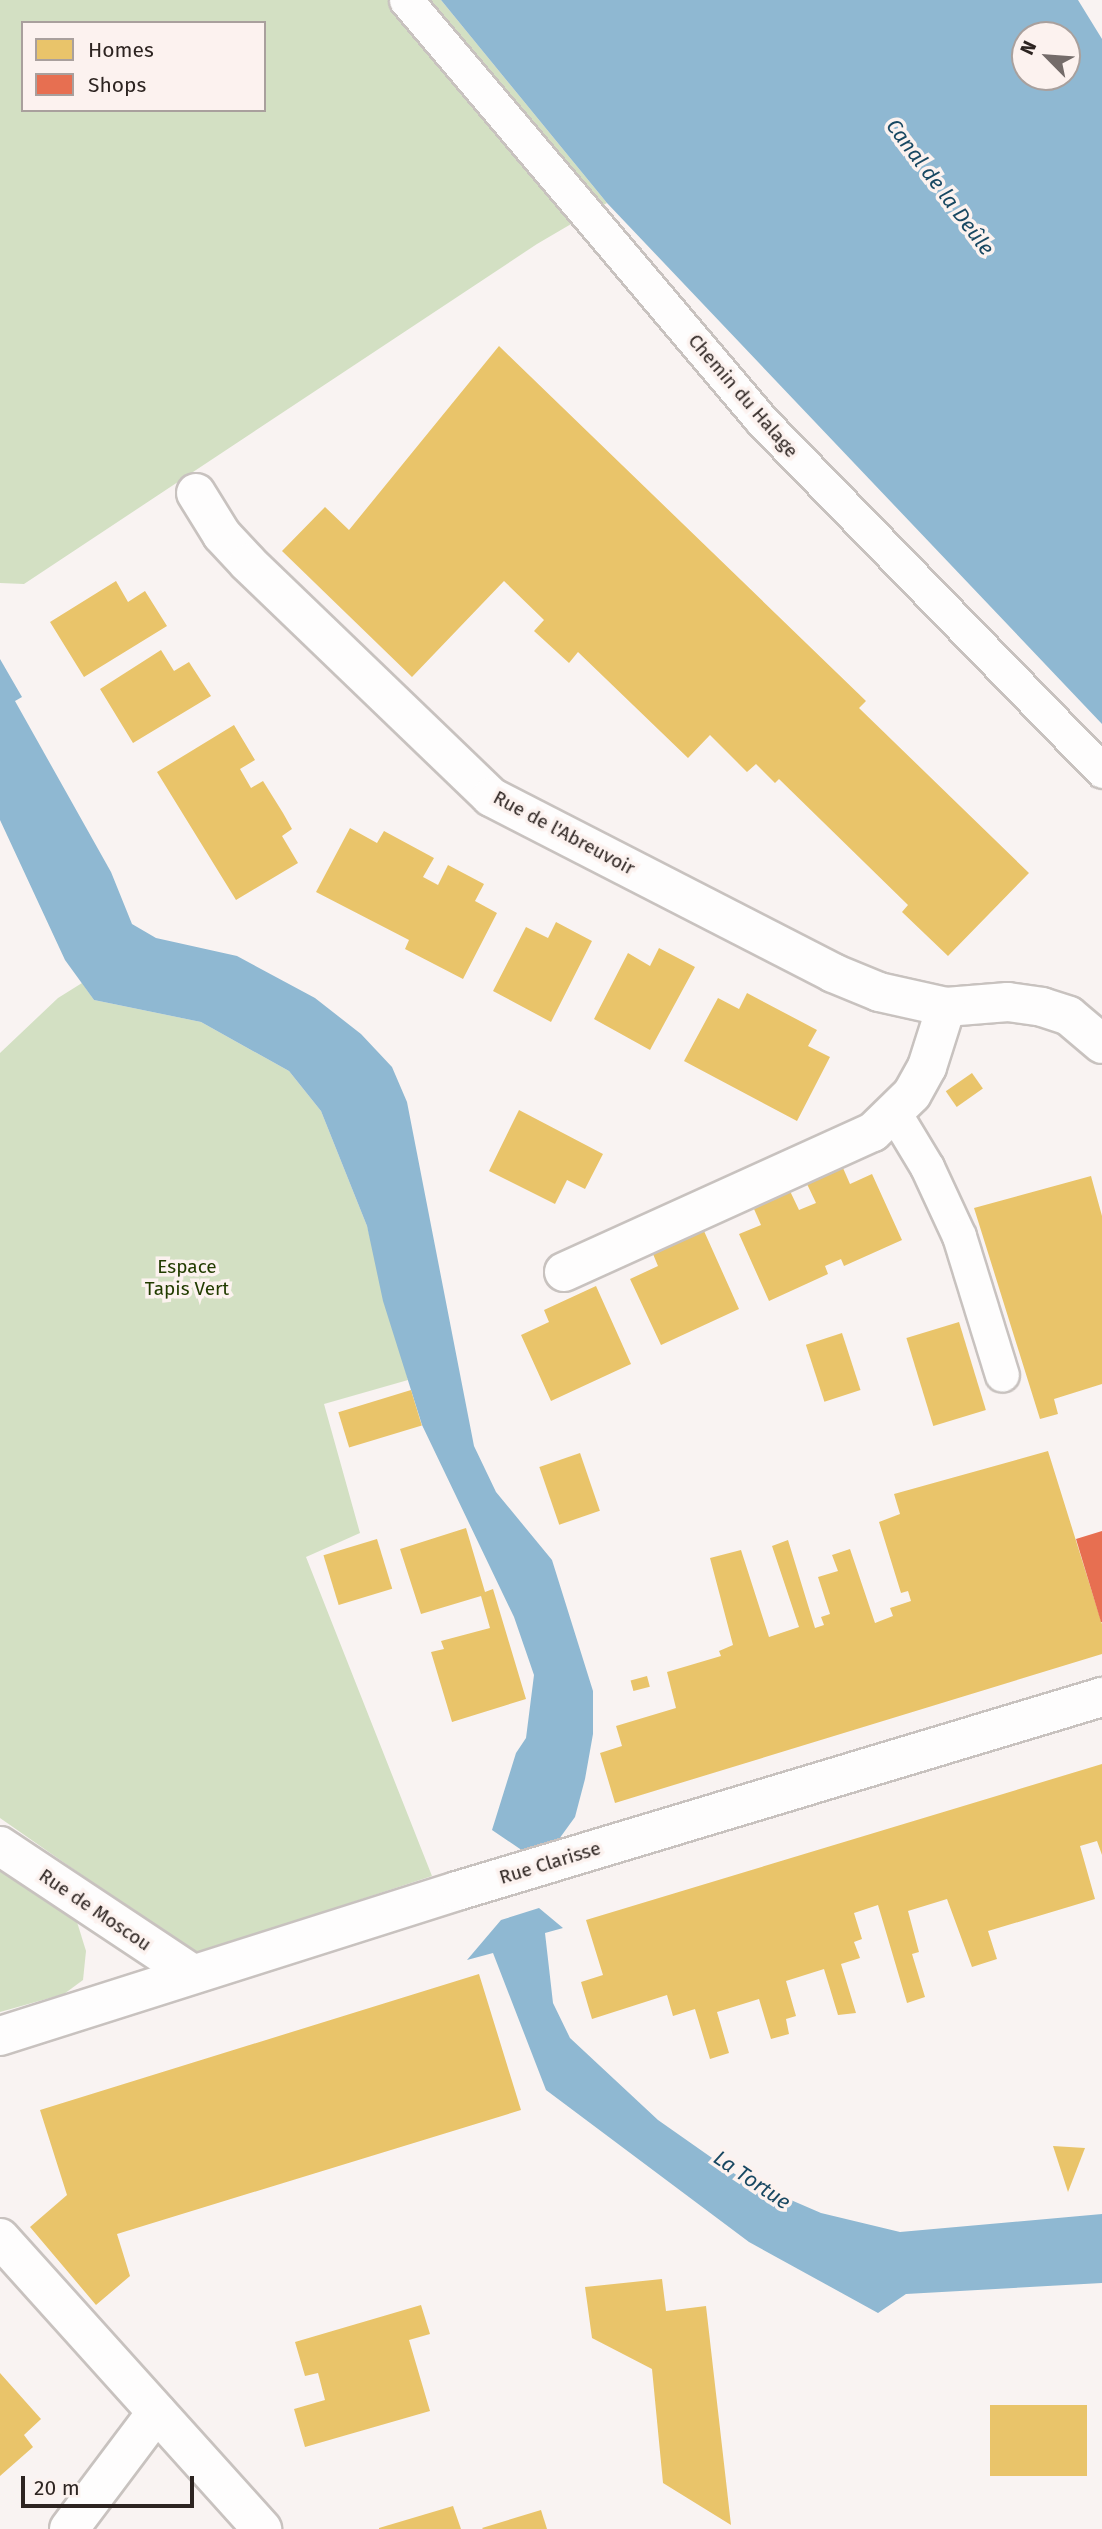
<!DOCTYPE html>
<meta charset="utf-8">
<style>
body{margin:0}
#map{position:relative;width:1102px;height:2529px;overflow:hidden;background:#f9f3f2;font-family:"Fira Sans",sans-serif}
div>[style]{position:absolute}
[style*='--x']{left:calc(var(--x)*1px);top:calc(var(--y)*1px);width:calc(var(--w)*1px);rotate:calc(var(--a)*1deg)}
.green>*{inset:0;background:#d3e0c3}
.water>*{inset:0;background:#8fb8d2}
.homes>*{inset:0;background:#e9c46a;transform-origin:0 0}
.shops>*{inset:0;background:#e76f51}
.roads{filter:drop-shadow(2px 0 #c8c2bf) drop-shadow(-2px 0 #c8c2bf) drop-shadow(0 2px #c8c2bf) drop-shadow(0 -2px #c8c2bf)}
.service>*{height:33px;margin:-16.5px;padding:0 16.5px;transform-origin:16.5px;border-radius:16.5px;background:#fefdfd}
.minor>*{height:38px;margin:-19px;padding:0 19px;transform-origin:19px;border-radius:19px;background:#fefdfd}
span{translate:-50% -50%;white-space:nowrap;text-align:center;line-height:1.15;-webkit-text-stroke:7px #fcf2ef;paint-order:stroke}
.street-label{font-size:19px;color:#2d2421}
.park-label{font-size:19px;color:#223c00}
.water-label{font-size:21px;color:#184862;font-style:italic}
.legend{position:absolute;left:21px;top:21px;width:245px;height:91px;box-sizing:border-box;background:#fcf2ef;border:2px solid #a9a09d;margin:0;padding:9px 12px;list-style:none;font-size:21px;color:#2d2421}
.legend li{display:flex;align-items:center;gap:14px;height:35px}
.legend b{width:35px;border:2px solid #a9a09d}
.north{position:absolute;left:1011px;top:21px;width:70px;height:70px;box-sizing:border-box;background:#fcf2ef;border:2px solid #a9a09d;border-radius:50%;rotate:295deg;font-size:19px;font-weight:700;line-height:28px;text-align:center;color:#2d2421}
.north::after{content:'';display:block;margin:auto;width:24px;height:32px;background:#746c6a;clip-path:polygon(50% 0,100% 100%,50% 72%,0 100%)}
.scale{position:absolute;left:21px;top:2476px;width:173px;height:32px;box-sizing:border-box;border:4px solid #2d2421;border-top:0;padding-left:9px;font-size:21px;line-height:24px;white-space:nowrap;color:#2d2421;-webkit-text-stroke:5px #fcf2ef;paint-order:stroke}
</style>
<div id="map">
<div class="green">
<div style="clip-path:polygon(evenodd,0 0,441px 0,607px 203px,537px 244px,24px 584px,0 583px,0 0,23px 23px,264px 23px,264px 110px,23px 110px,23px 23px)"></div>
<div style="clip-path:polygon(82px 983px,94px 1000px,201px 1022px,289px 1071px,321px 1111px,367px 1226px,408px 1380px,324px 1404px,360px 1533px,306px 1557px,432px 1876px,195px 1954px,0 1818px,0 1053px,58px 998px)"></div>
<div style="clip-path:polygon(0 1869px,77px 1922px,86px 1951px,83px 1980px,64px 1994px,0 2012px)"></div>
</div>
<div class="water">
<div style="clip-path:polygon(evenodd,441px 0,1078px 0,1102px 39px,1102px 724px,607px 203px,441px 0,1025px 35px,1067px 35px,1067px 77px,1025px 77px,1025px 35px)"></div>
<div style="clip-path:polygon(0 659px,22px 697px,15px 701px,111px 872px,132px 924px,156px 938px,237px 956px,315px 998px,361px 1034px,392px 1067px,407px 1102px,474px 1446px,496px 1492px,552px 1560px,593px 1691px,593px 1734px,585px 1779px,575px 1817px,554px 1846px,523px 1851px,492px 1830px,516px 1753px,526px 1738px,534px 1675px,514px 1617px,422px 1425px,383px 1301px,367px 1226px,321px 1111px,289px 1071px,201px 1022px,94px 1000px,65px 960px,0 820px)"></div>
<div style="clip-path:polygon(539px 1908px,563px 1928px,545px 1933px,553px 2003px,570px 2038px,658px 2120px,742px 2179px,821px 2213px,900px 2232px,1102px 2214px,1102px 2283px,906px 2294px,878px 2313px,749px 2242px,546px 2090px,493px 1953px,467px 1960px,501px 1920px)"></div>
</div>
<div class="homes">
<div style="clip-path:polygon(499px 346px,866px 701px,859px 708px,1029px 873px,948px 956px,902px 912px,908px 905px,779px 779px,775px 783px,756px 764px,747px 772px,710px 735px,688px 758px,578px 652px,569px 663px,534px 631px,544px 620px,504px 581px,412px 677px,282px 551px,325px 507px,349px 530px)"></div>
<div style="clip-path:polygon(116px 581px,128px 602px,145px 591px,167px 626px,84px 677px,50px 622px)"></div>
<div style="clip-path:polygon(161px 650px,174px 671px,189px 662px,211px 696px,133px 743px,100px 689px)"></div>
<div style="clip-path:polygon(234px 725px,255px 760px,240px 769px,251px 788px,263px 781px,283px 813px,292px 829px,282px 836px,298px 863px,236px 900px,157px 772px)"></div>
<div style="clip-path:polygon(350px 828px,377px 843px,384px 831px,434px 858px,423px 877px,438px 885px,448px 865px,484px 884px,475px 901px,497px 913px,463px 979px,405px 949px,409px 940px,316px 892px)"></div>
<div style="clip-path:polygon(556px 922px,592px 941px,551px 1022px,493px 991px,526px 927px,548px 938px)"></div>
<div style="clip-path:polygon(659px 948px,695px 967px,650px 1050px,594px 1019px,628px 953px,650px 966px)"></div>
<div style="clip-path:polygon(747px 993px,817px 1030px,808px 1046px,830px 1057px,797px 1121px,684px 1061px,718px 998px,739px 1009px)"></div>
<div style="left:972px;top:1073px;width:19px;height:32px;rotate:55deg"></div>
<div style="clip-path:polygon(519px 1110px,603px 1154px,585px 1189px,567px 1180px,555px 1204px,489px 1171px)"></div>
<div style="clip-path:polygon(843px 1168px,850px 1184px,872px 1174px,902px 1240px,844px 1266px,841px 1259px,825px 1266px,828px 1274px,769px 1301px,739px 1234px,761px 1225px,754px 1209px,790px 1191px,799px 1210px,816px 1203px,807px 1184px)"></div>
<div style="clip-path:polygon(1091px 1176px,1102px 1216px,1102px 1384px,1054px 1399px,1058px 1414px,1040px 1419px,974px 1208px)"></div>
<div style="clip-path:polygon(704px 1231px,739px 1309px,661px 1345px,630px 1279px,658px 1266px,653px 1254px)"></div>
<div style="clip-path:polygon(596px 1286px,631px 1364px,551px 1401px,521px 1335px,549px 1322px,544px 1310px)"></div>
<div style="left:959px;top:1322px;width:92px;height:55px;rotate:73deg"></div>
<div style="left:842px;top:1333px;width:60px;height:38px;rotate:72deg"></div>
<div style="left:411px;top:1390px;width:37px;height:76px;rotate:73deg"></div>
<div style="clip-path:polygon(1048px 1451px,1102px 1624px,1102px 1654px,615px 1803px,600px 1753px,622px 1746px,616px 1726px,676px 1708px,667px 1672px,721px 1656px,719px 1651px,733px 1645px,710px 1558px,741px 1550px,769px 1637px,799px 1627px,772px 1546px,788px 1540px,815px 1628px,824px 1625px,821px 1617px,830px 1614px,818px 1577px,838px 1571px,832px 1555px,850px 1549px,875px 1623px,893px 1616px,890px 1608px,911px 1601px,908px 1591px,901px 1593px,879px 1522px,900px 1514px,894px 1494px)"></div>
<div style="left:580px;top:1453px;width:61px;height:43px;rotate:71deg"></div>
<div style="clip-path:polygon(466px 1528px,485px 1592px,493px 1589px,526px 1699px,452px 1722px,431px 1652px,444px 1649px,441px 1641px,490px 1628px,481px 1596px,421px 1614px,400px 1549px)"></div>
<div style="left:377px;top:1539px;width:52px;height:56px;rotate:73deg"></div>
<div style="left:647px;top:1676px;width:11px;height:17px;rotate:75deg"></div>
<div style="clip-path:polygon(1102px 1764px,1102px 1855px,1097px 1841px,1080px 1846px,1095px 1899px,988px 1931px,997px 1959px,972px 1967px,947px 1899px,908px 1911px,919px 1952px,912px 1954px,925px 1997px,907px 2003px,878px 1905px,854px 1913px,862px 1939px,854px 1942px,860px 1958px,841px 1964px,856px 2013px,838px 2015px,824px 1969px,786px 1981px,796px 2016px,786px 2019px,789px 2034px,771px 2039px,759px 1999px,717px 2012px,729px 2053px,710px 2059px,695px 2009px,673px 2016px,667px 1995px,592px 2019px,581px 1982px,603px 1975px,586px 1920px)"></div>
<div style="clip-path:polygon(479px 1974px,521px 2110px,117px 2234px,130px 2276px,96px 2305px,30px 2227px,67px 2195px,40px 2110px)"></div>
<div style="clip-path:polygon(1053px 2146px,1085px 2148px,1068px 2192px)"></div>
<div style="clip-path:polygon(662px 2279px,666px 2311px,706px 2306px,731px 2525px,663px 2483px,652px 2369px,592px 2338px,585px 2287px)"></div>
<div style="clip-path:polygon(421px 2305px,430px 2334px,409px 2340px,430px 2411px,305px 2447px,294px 2409px,325px 2400px,318px 2373px,305px 2376px,295px 2342px)"></div>
<div style="clip-path:polygon(0 2373px,41px 2419px,24px 2435px,33px 2447px,0 2476px)"></div>
<div style="left:990px;top:2405px;width:97px;height:71px"></div>
<div style="clip-path:polygon(453px 2506px,461px 2529px,379px 2529px,379px 2528px)"></div>
<div style="clip-path:polygon(541px 2510px,547px 2529px,483px 2529px,482px 2528px)"></div>
</div>
<div class="shops">
<div style="clip-path:polygon(1102px 1531px,1102px 1622px,1101px 1622px,1076px 1539px)"></div>
</div>
<div class="roads">
<div class="service">
<div style="--x:406;--y:0;--w:551;--a:49.78"></div>
<div style="--x:762;--y:421;--w:488;--a:45.8"></div>
<div style="--x:895;--y:1114;--w:62;--a:58.9"></div>
<div style="--x:927;--y:1167;--w:76;--a:65.1"></div>
<div style="--x:959;--y:1236;--w:145;--a:72.8"></div>
</div>
<div class="minor">
<div style="--x:196;--y:493;--w:49;--a:58.2"></div>
<div style="--x:222;--y:535;--w:38;--a:47"></div>
<div style="--x:248;--y:563;--w:337;--a:43.9"></div>
<div style="--x:491;--y:797;--w:385;--a:27.2"></div>
<div style="--x:833;--y:973;--w:50;--a:22.4"></div>
<div style="--x:879;--y:992;--w:69;--a:12.6"></div>
<div style="--x:946;--y:1007;--w:62;--a:-4.6"></div>
<div style="--x:1008;--y:1002;--w:34;--a:8"></div>
<div style="--x:1042;--y:1007;--w:28;--a:18"></div>
<div style="--x:1069;--y:1016;--w:43;--a:40.3"></div>
<div style="--x:564;--y:1272;--w:339;--a:-24.4"></div>
<div style="--x:873;--y:1132;--w:54;--a:-44.3"></div>
<div style="--x:912;--y:1094;--w:31;--a:-61"></div>
<div style="--x:927;--y:1067;--w:63;--a:-72.4"></div>
<div style="--x:0;--y:1846;--w:229;--a:33.6"></div>
<div style="--x:0;--y:2036;--w:479;--a:-17.6"></div>
<div style="--x:457;--y:1891;--w:674;--a:-16.74"></div>
<div style="--x:0;--y:2238;--w:392;--a:48"></div>
<div style="--x:69;--y:2529;--w:146;--a:-53.1"></div>
</div>
</div>
<div class="street-label">
<span style="left:743px;top:396px;rotate:49deg">Chemin du Halage</span>
<span style="left:564px;top:833px;rotate:28deg">Rue de l'Abreuvoir</span>
<span style="left:550px;top:1863px;rotate:-17deg">Rue Clarisse</span>
<span style="left:95px;top:1910px;rotate:34deg">Rue de Moscou</span>
</div>
<div class="park-label">
<span style="left:187px;top:1278px">Espace<br>Tapis Vert</span>
</div>
<div class="water-label">
<span style="left:940px;top:187px;rotate:53deg">Canal de la Deûle</span>
<span style="left:752px;top:2180px;rotate:34deg">La Tortue</span>
</div>
<ul class="legend">
<li><b style="height:19px;background:#e9c46a"></b>Homes</li>
<li><b style="height:19px;background:#e76f51"></b>Shops</li>
</ul>
<div class="north">N</div>
<div class="scale">20 m</div>
</div>
